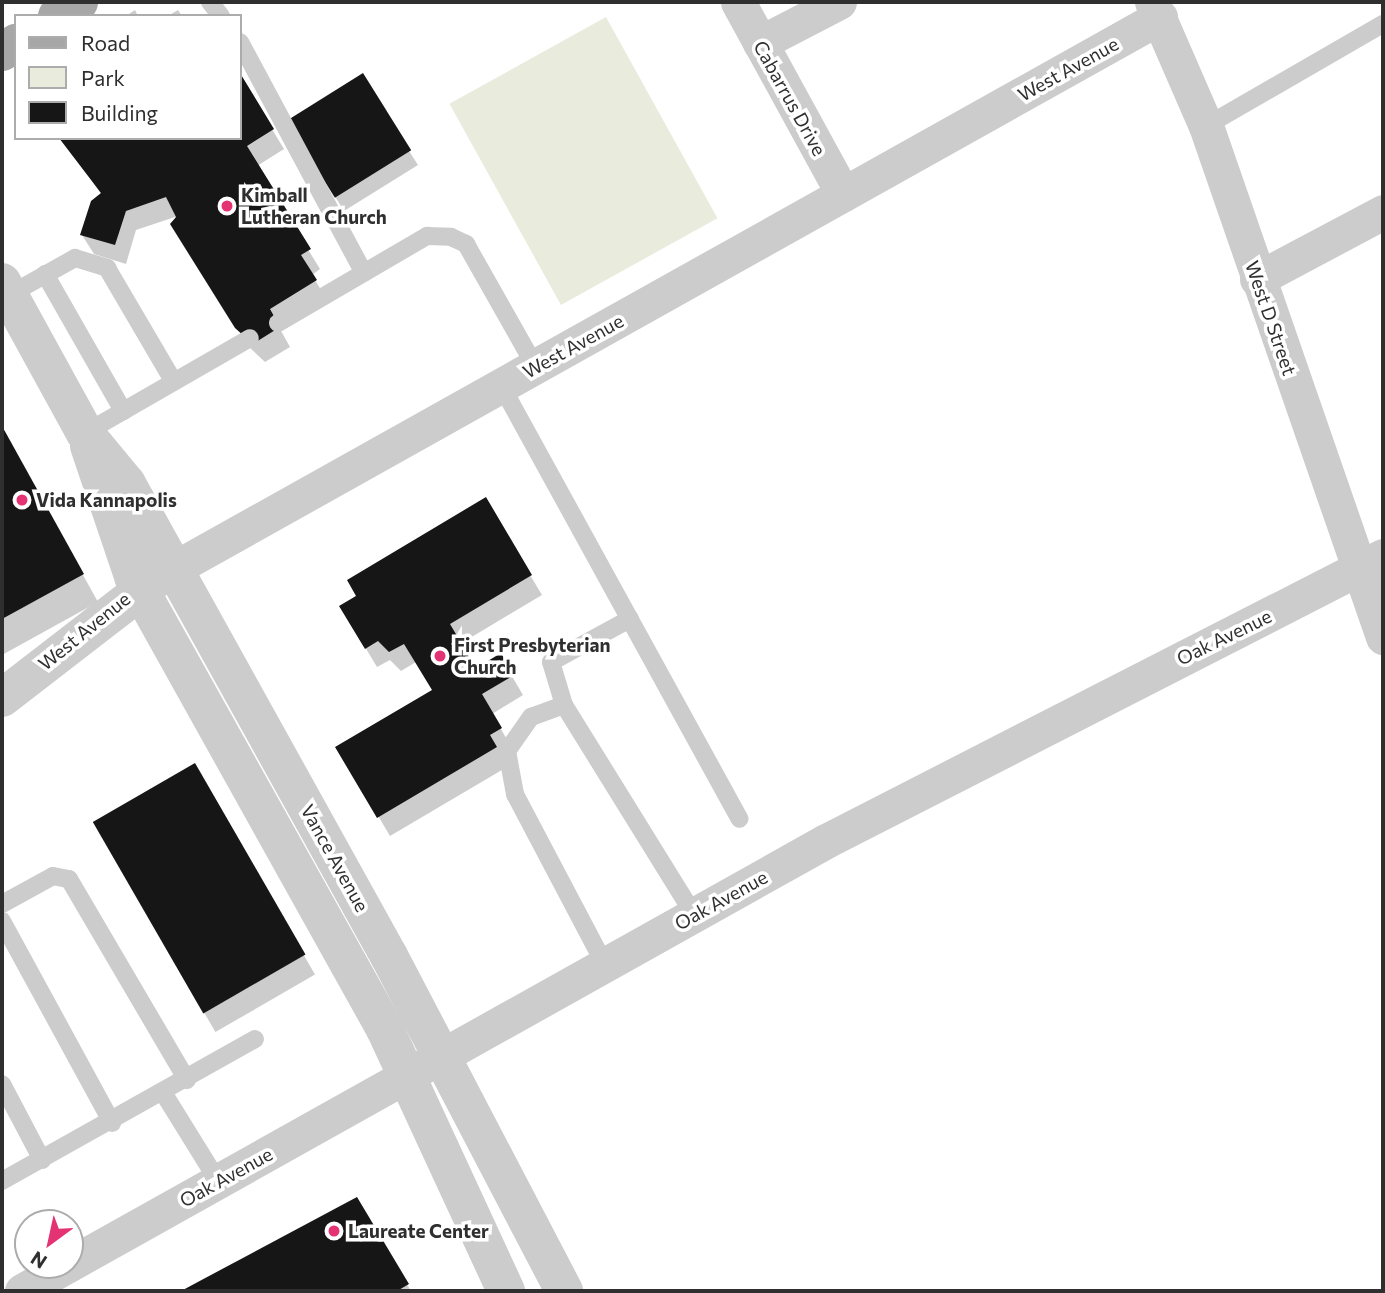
<!DOCTYPE html>
<style>
body{margin:0}
#map{position:relative;width:1385px;height:1293px;overflow:hidden;background:#fff;font-family:Commissioner,sans-serif}
div>[style]{position:absolute}
[style*='--x']{left:calc(var(--x)*1px);top:calc(var(--y)*1px);width:calc(var(--w)*1px);rotate:calc(var(--a)*1deg)}
.green>*{inset:0;background:#e9ecdd;transform-origin:0 0}
.shadow>*{inset:0;background:#0003;transform-origin:0 0}
.building>*{inset:0;background:#161616;transform-origin:0 0}
.service>*{height:18px;margin:-9px;padding:0 9px;transform-origin:9px;border-radius:9px;background:#ccc}
.minor>*{height:35px;margin:-17.5px;padding:0 17.5px;transform-origin:17.5px;border-radius:17.5px;background:#ccc}
.tertiary>*{height:38px;margin:-19px;padding:0 19px;transform-origin:19px;border-radius:19px;background:#ccc}
.primary>*{height:38px;margin:-19px;padding:0 19px;transform-origin:19px;border-radius:19px;background:#a7a7a7}
.dots>*{width:19px;height:19px;translate:-50% -50%;box-sizing:border-box;border:4px solid #fff;border-radius:50%}
span{translate:-50% -50%;white-space:nowrap;text-align:center;line-height:1.15;-webkit-text-stroke:7px #fff;paint-order:stroke}
.street-label{font-size:19px;color:#2f2f2f}
.poi-label{font-size:19px;color:#2f2f2f;font-weight:700}
.left{translate:0 -50%;text-align:left}
.frame{position:absolute;inset:0;border:4px solid #2f2f2f;pointer-events:none}
.legend{position:absolute;left:14px;top:14px;width:228px;height:126px;box-sizing:border-box;background:#fff;border:2px solid #acacac;margin:0;padding:9px 12px;list-style:none;font-size:21px;color:#2f2f2f}
.legend li{display:flex;align-items:center;gap:14px;height:35px}
.legend b{width:35px;border:2px solid #acacac}
.north{position:absolute;left:14px;top:1209px;width:70px;height:70px;box-sizing:border-box;background:#fff;border:2px solid #acacac;border-radius:50%;rotate:213deg;font-size:19px;font-weight:700;line-height:28px;text-align:center;color:#2f2f2f}
.north::after{content:'';display:block;margin:auto;width:24px;height:32px;background:#e43373;clip-path:polygon(50% 0,100% 100%,50% 72%,0 100%)}
</style>
<div id="map">
<div class="green">
<div style="left:606px;top:17px;width:230px;height:179px;rotate:61deg"></div>
</div>
<div class="shadow">
<div style="clip-path:polygon(135px 10px,138px 16px,126px 16px)"></div>
<div style="clip-path:polygon(178px 10px,182px 16px,168px 16px)"></div>
<div style="clip-path:polygon(240px 76px,284px 149px,257px 166px,320px 269px,312px 275px,327px 300px,280px 329px,290px 347px,265px 362px,249px 347px,184px 244px,181px 215px,136px 230px,126px 264px,94px 254px,82px 235px,101px 194px,62px 138px,240px 138px)"></div>
<div style="clip-path:polygon(297px 135px,409px 151px,418px 165px,344px 211px)"></div>
<div style="clip-path:polygon(2px 429px,98px 602px,2px 655px)"></div>
<div style="clip-path:polygon(485px 500px,542px 595px,460px 644px,475px 670px,500px 656px,523px 695px,492px 714px,512px 748px,507px 767px,390px 836px,338px 748px,434px 691px,416px 662px,401px 671px,390px 660px,377px 667px,341px 607px)"></div>
<div style="left:194px;top:765px;width:242px;height:115px;rotate:60deg"></div>
<div style="clip-path:polygon(356px 1199px,411px 1291px,186px 1291px)"></div>
</div>
<div class="building">
<div style="clip-path:polygon(240px 73px,274px 129px,247px 146px,311px 249px,301px 255px,317px 280px,270px 309px,280px 327px,253px 344px,235px 328px,170px 224px,176px 217px,166px 197px,126px 211px,115px 245px,80px 235px,91px 201px,101px 193px,59px 138px,240px 138px)"></div>
<div style="left:363px;top:73px;width:91px;height:90px;rotate:58deg"></div>
<div style="clip-path:polygon(2px 426px,84px 574px,2px 619px)"></div>
<div style="clip-path:polygon(486px 497px,532px 575px,450px 624px,470px 658px,457px 666px,463px 676px,501px 653px,514px 675px,482px 694px,502px 728px,490px 735px,497px 747px,377px 818px,335px 747px,432px 690px,404px 644px,389px 652px,378px 641px,365px 649px,339px 606px,356px 596px,347px 580px)"></div>
<div style="left:195px;top:763px;width:221px;height:118px;rotate:60deg"></div>
<div style="clip-path:polygon(357px 1197px,409px 1284px,397px 1291px,181px 1291px)"></div>
</div>
<div class="service">
<div style="--x:210;--y:2;--w:18;--a:52"></div>
<div style="--x:240;--y:42;--w:262;--a:61.8"></div>
<div style="--x:1206;--y:126;--w:204;--a:-30"></div>
<div style="--x:45;--y:274;--w:158;--a:60.3"></div>
<div style="--x:9;--y:295;--w:76;--a:-29.3"></div>
<div style="--x:75;--y:258;--w:34;--a:17"></div>
<div style="--x:107;--y:268;--w:132;--a:59.6"></div>
<div style="--x:278;--y:323;--w:173;--a:-30.3"></div>
<div style="--x:427;--y:236;--w:24;--a:2"></div>
<div style="--x:451;--y:237;--w:17;--a:25"></div>
<div style="--x:466;--y:244;--w:140;--a:60.5"></div>
<div style="--x:501;--y:385;--w:495;--a:61.2"></div>
<div style="--x:85;--y:433;--w:190;--a:-29.9"></div>
<div style="--x:564;--y:705;--w:45;--a:-106.8"></div>
<div style="--x:551;--y:662;--w:90;--a:-28.6"></div>
<div style="--x:2;--y:904;--w:58;--a:-28.8"></div>
<div style="--x:53;--y:876;--w:16;--a:11"></div>
<div style="--x:69;--y:879;--w:233;--a:59.6"></div>
<div style="--x:2;--y:921;--w:230;--a:61.4"></div>
<div style="--x:605;--y:965;--w:193;--a:-117.8"></div>
<div style="--x:515;--y:794;--w:44;--a:-100.5"></div>
<div style="--x:507;--y:751;--w:42;--a:-54.8"></div>
<div style="--x:531;--y:717;--w:35;--a:-20"></div>
<div style="--x:564;--y:705;--w:247;--a:58.2"></div>
<div style="--x:2;--y:1084;--w:86;--a:62.2"></div>
<div style="--x:164;--y:1094;--w:102;--a:58.2"></div>
<div style="--x:2;--y:1181;--w:290;--a:-29.3"></div>
</div>
<div class="minor">
<div style="--x:738;--y:2;--w:219;--a:61.3"></div>
<div style="--x:1152;--y:2;--w:135;--a:66.5"></div>
<div style="--x:1206;--y:126;--w:541;--a:70.89"></div>
<div style="--x:760;--y:43;--w:89;--a:-27.4"></div>
<div style="--x:1257;--y:279;--w:143;--a:-28"></div>
<div style="--x:173;--y:569;--w:1131;--a:-29.22"></div>
<div style="--x:70;--y:1264;--w:866;--a:-29.23"></div>
<div style="--x:826;--y:841;--w:626;--a:-27.1"></div>
<div style="--x:22;--y:1291;--w:53;--a:-29.5"></div>
</div>
<div class="tertiary">
<div style="--x:2;--y:282;--w:172;--a:61.2"></div>
<div style="--x:85;--y:433;--w:66;--a:50.5"></div>
<div style="--x:127;--y:484;--w:540;--a:60.97"></div>
<div style="--x:389;--y:956;--w:378;--a:62.4"></div>
<div style="--x:89;--y:446;--w:140;--a:71.3"></div>
<div style="--x:134;--y:579;--w:515;--a:60.85"></div>
<div style="--x:385;--y:1029;--w:289;--a:65.2"></div>
<div style="--x:2;--y:698;--w:200;--a:-37.7"></div>
</div>
<div class="primary">
<div style="--x:57;--y:16;--w:26;--a:-32"></div>
<div style="--x:2;--y:52;--w:17;--a:-33"></div>
</div>
<div class="dots">
<div style="left:227px;top:206px;background:#e43373"></div>
<div style="left:22px;top:500px;background:#e43373"></div>
<div style="left:440px;top:656px;background:#e43373"></div>
<div style="left:334px;top:1231px;background:#e43373"></div>
</div>
<div class="street-label">
<span style="left:1068px;top:69px;rotate:-29deg">West Avenue</span>
<span style="left:790px;top:98px;rotate:61deg">Cabarrus Drive</span>
<span style="left:1271px;top:318px;rotate:71deg">West D Street</span>
<span style="left:573px;top:346px;rotate:-29deg">West Avenue</span>
<span style="left:84px;top:631px;rotate:-39deg">West Avenue</span>
<span style="left:1224px;top:637px;rotate:-26deg">Oak Avenue</span>
<span style="left:335px;top:858px;rotate:61deg">Vance Avenue</span>
<span style="left:721px;top:900px;rotate:-29deg">Oak Avenue</span>
<span style="left:226px;top:1177px;rotate:-29deg">Oak Avenue</span>
</div>
<div class="poi-label">
<span class="left" style="left:241px;top:206px">Kimball<br>Lutheran Church</span>
<span class="left" style="left:36px;top:500px">Vida Kannapolis</span>
<span class="left" style="left:454px;top:656px">First Presbyterian<br>Church</span>
<span class="left" style="left:348px;top:1231px">Laureate Center</span>
</div>
<div class="frame"></div>
<ul class="legend">
<li><b style="height:9px;background:#a7a7a7"></b>Road</li>
<li><b style="height:19px;background:#e9ecdd"></b>Park</li>
<li><b style="height:19px;background:#161616"></b>Building</li>
</ul>
<div class="north">N</div>
</div>
